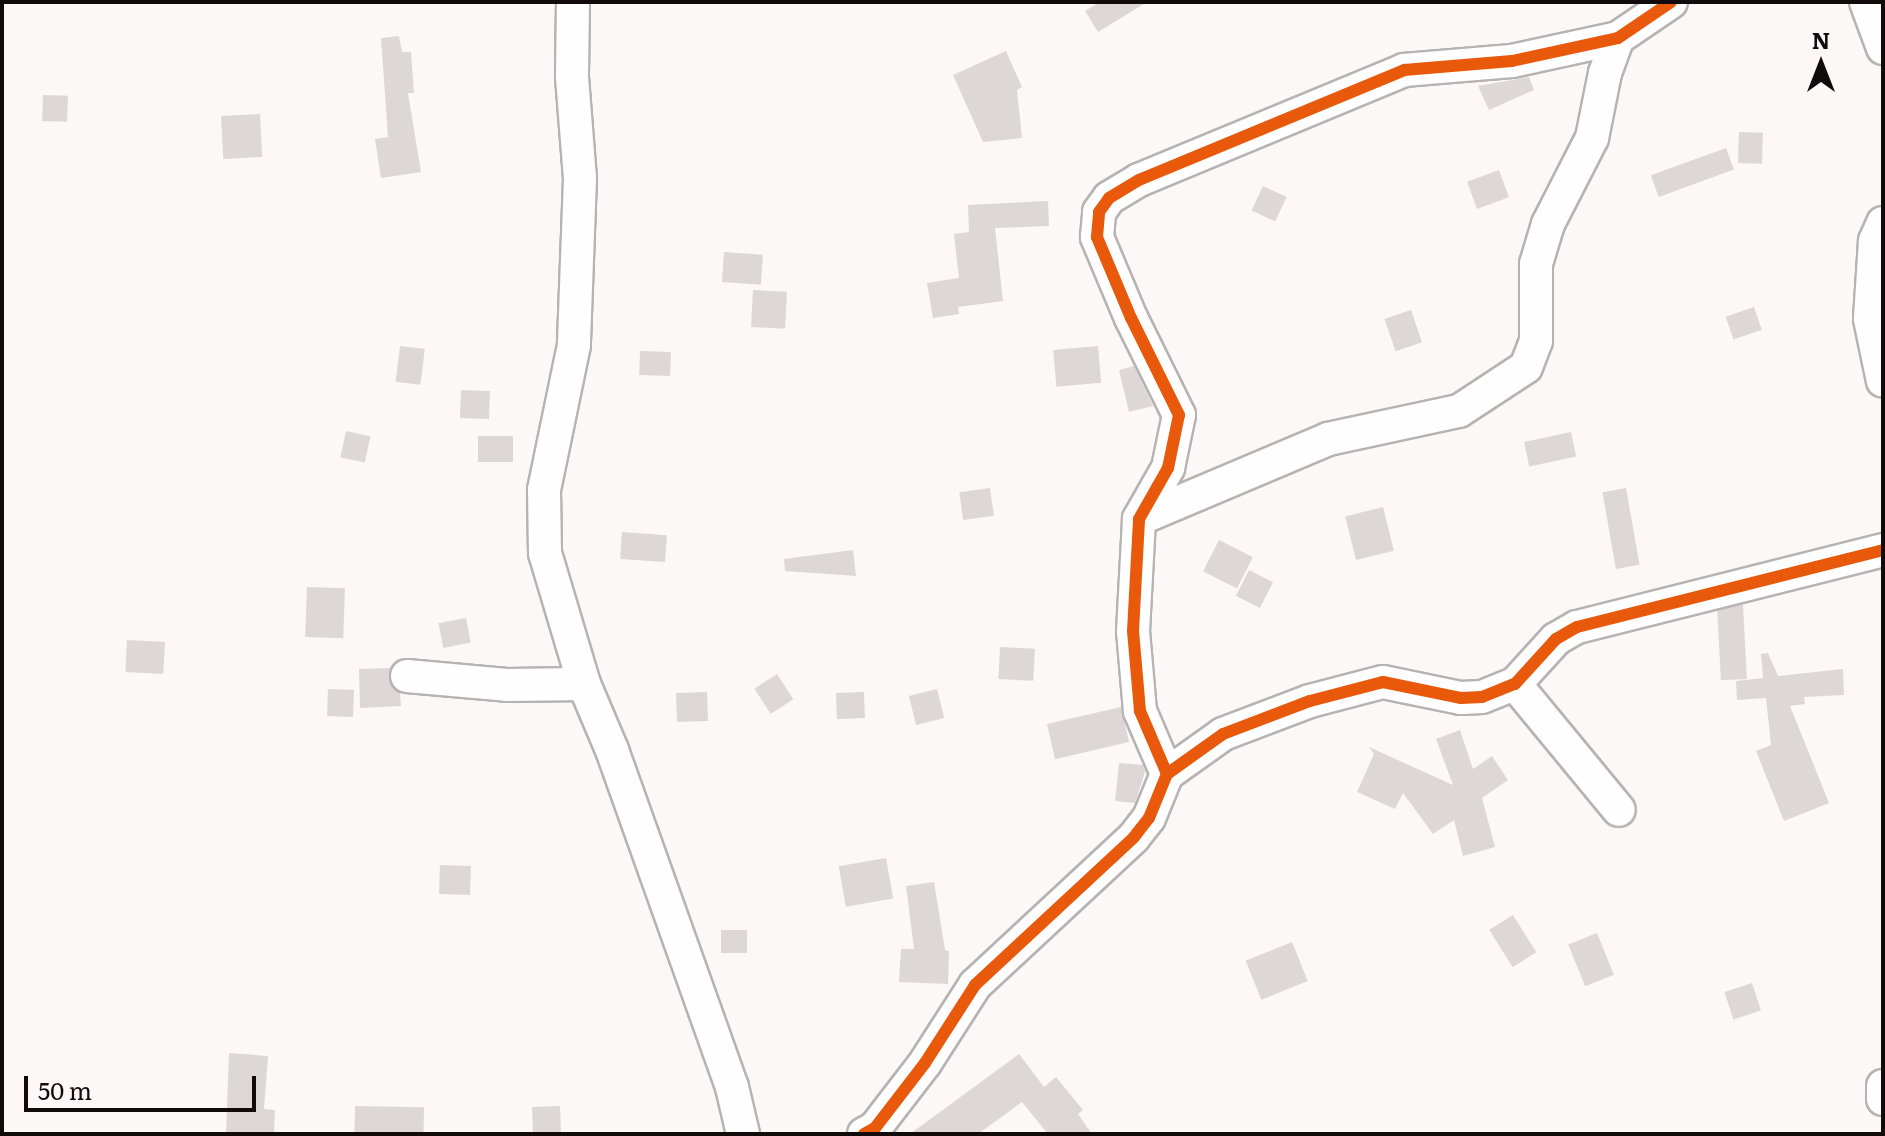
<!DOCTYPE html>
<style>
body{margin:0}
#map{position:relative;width:1885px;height:1136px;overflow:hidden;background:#fcf8f8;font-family:Literata,serif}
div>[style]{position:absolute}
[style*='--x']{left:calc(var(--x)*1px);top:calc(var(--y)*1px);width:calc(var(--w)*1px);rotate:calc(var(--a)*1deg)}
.building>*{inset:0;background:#ddd8d7;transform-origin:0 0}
.roads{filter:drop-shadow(2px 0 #b8b3b3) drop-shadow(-2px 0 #b8b3b3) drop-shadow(0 2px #b8b3b3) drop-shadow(0 -2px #b8b3b3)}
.minor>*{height:32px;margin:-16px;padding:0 16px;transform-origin:16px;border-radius:16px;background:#fffefe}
.cycleway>*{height:12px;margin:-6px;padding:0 6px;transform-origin:6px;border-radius:6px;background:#e8590c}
span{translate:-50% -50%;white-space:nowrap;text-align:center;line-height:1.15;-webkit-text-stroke:7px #fef7f6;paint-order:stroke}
.frame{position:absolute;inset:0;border:4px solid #110c0b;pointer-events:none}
.north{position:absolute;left:1781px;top:24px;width:80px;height:80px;-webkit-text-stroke:6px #fef7f6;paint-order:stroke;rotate:0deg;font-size:22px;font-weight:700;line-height:32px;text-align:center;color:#110c0b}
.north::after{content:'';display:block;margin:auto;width:28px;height:36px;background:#110c0b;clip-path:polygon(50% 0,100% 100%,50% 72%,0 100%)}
.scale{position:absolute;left:24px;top:1076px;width:232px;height:36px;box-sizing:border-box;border:4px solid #110c0b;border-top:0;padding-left:10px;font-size:24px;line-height:28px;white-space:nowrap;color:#110c0b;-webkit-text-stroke:6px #fef7f6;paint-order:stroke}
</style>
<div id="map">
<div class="building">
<div style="clip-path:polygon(1100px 2px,1147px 2px,1098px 32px,1085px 11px)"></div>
<div style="clip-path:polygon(399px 36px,402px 52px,411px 52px,414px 93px,408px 93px,421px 172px,381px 178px,375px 139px,388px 137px,381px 38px)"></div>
<div style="clip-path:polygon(1006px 51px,1022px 87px,1017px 90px,1022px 138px,983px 142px,953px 75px)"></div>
<div style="clip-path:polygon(1529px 77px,1534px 90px,1489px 110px,1478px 86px)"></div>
<div style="left:43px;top:95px;width:25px;height:26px;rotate:2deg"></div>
<div style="left:260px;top:114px;width:43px;height:39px;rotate:87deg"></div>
<div style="left:1739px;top:132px;width:24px;height:31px;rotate:2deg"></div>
<div style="left:1726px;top:148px;width:23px;height:80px;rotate:70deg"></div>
<div style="left:1499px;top:170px;width:29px;height:34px;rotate:70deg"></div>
<div style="left:1263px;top:186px;width:26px;height:27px;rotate:25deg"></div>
<div style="clip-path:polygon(1048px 201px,1049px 226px,995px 228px,1003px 301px,958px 307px,959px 314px,933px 318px,927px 283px,959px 278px,954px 234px,969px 232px,968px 205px)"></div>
<div style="left:724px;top:252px;width:39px;height:30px;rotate:4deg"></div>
<div style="left:753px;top:290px;width:34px;height:37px;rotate:3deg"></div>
<div style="left:1754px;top:307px;width:24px;height:30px;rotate:71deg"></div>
<div style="left:1411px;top:310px;width:34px;height:28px;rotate:71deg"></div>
<div style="left:400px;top:346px;width:25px;height:36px;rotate:7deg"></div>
<div style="left:1098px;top:346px;width:37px;height:45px;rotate:85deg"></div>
<div style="left:640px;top:351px;width:31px;height:24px;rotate:2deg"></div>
<div style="clip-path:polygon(1134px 366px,1153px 406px,1129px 412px,1119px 370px)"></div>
<div style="left:461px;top:390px;width:29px;height:28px;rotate:2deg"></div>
<div style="left:346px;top:431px;width:25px;height:27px;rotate:12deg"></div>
<div style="left:1571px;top:432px;width:25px;height:48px;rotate:78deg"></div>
<div style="left:478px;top:436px;width:35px;height:26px"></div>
<div style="left:990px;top:488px;width:28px;height:31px;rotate:82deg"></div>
<div style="left:1626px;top:488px;width:78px;height:24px;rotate:80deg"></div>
<div style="left:1383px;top:507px;width:45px;height:39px;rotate:76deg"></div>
<div style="left:622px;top:532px;width:45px;height:27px;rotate:4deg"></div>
<div style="left:1219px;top:540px;width:38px;height:35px;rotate:27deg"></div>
<div style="clip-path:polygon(853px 550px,856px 576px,785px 571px,784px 559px)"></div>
<div style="left:1249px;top:570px;width:27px;height:29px;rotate:27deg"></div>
<div style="left:307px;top:587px;width:38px;height:50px;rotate:2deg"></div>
<div style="left:1743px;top:605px;width:74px;height:26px;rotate:87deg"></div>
<div style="left:466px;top:618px;width:25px;height:28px;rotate:79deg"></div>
<div style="left:127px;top:640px;width:38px;height:32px;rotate:3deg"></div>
<div style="left:1000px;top:647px;width:35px;height:32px;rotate:3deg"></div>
<div style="clip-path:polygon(1768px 653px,1778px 676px,1843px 669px,1844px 695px,1804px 697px,1805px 704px,1790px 706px,1829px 803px,1784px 821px,1756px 751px,1771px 745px,1766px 698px,1737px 700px,1736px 681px,1763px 678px,1761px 654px)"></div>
<div style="clip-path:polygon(390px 668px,390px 683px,400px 693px,401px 706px,360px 708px,359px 669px)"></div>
<div style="left:777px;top:674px;width:30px;height:27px;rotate:57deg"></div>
<div style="left:328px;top:689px;width:26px;height:27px;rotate:2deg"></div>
<div style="left:937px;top:689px;width:30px;height:29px;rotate:76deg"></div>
<div style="left:707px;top:692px;width:29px;height:31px;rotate:88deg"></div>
<div style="left:864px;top:692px;width:26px;height:28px;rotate:88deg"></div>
<div style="left:1121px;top:707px;width:36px;height:76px;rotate:77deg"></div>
<div style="clip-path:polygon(1460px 730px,1473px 769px,1492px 756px,1508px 780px,1482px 798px,1495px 847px,1463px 856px,1454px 820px,1433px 834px,1403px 793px,1395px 809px,1357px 792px,1374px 754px,1369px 747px,1453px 785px,1436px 739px)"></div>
<div style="clip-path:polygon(1119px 763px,1143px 765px,1145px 772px,1135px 803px,1115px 801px)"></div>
<div style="left:886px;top:858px;width:41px;height:48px;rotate:80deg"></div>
<div style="left:440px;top:865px;width:31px;height:29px;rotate:2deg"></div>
<div style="clip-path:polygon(934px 882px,945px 950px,949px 951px,948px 984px,899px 982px,901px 949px,914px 949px,906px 886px)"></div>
<div style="left:1513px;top:915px;width:44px;height:28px;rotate:58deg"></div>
<div style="left:747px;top:930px;width:23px;height:26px;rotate:90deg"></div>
<div style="left:1597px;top:933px;width:45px;height:31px;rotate:68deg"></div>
<div style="left:1292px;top:942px;width:42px;height:50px;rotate:68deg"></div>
<div style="left:1752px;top:983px;width:29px;height:29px;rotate:72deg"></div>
<div style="clip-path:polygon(229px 1053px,268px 1056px,264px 1109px,275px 1110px,274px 1134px,226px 1134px)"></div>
<div style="clip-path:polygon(1019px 1054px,1044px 1087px,1056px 1077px,1083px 1110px,1078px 1114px,1092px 1134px,1048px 1134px,1022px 1102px,978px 1134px,910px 1134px)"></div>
<div style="left:355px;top:1106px;width:69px;height:28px;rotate:1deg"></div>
<div style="left:560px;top:1106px;width:28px;height:28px;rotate:88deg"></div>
</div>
<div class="roads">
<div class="minor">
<div style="--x:573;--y:2;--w:75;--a:90.8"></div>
<div style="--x:572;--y:77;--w:101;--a:85.5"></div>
<div style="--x:580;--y:178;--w:167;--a:92.1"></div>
<div style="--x:574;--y:345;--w:148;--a:101.7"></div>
<div style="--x:544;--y:490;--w:63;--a:89.1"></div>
<div style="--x:545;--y:553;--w:137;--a:73.4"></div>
<div style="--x:584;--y:684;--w:72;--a:67"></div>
<div style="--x:612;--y:750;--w:358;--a:70.4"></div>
<div style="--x:732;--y:1087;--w:48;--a:76.8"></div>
<div style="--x:1866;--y:2;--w:49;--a:69.7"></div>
<div style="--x:1883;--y:223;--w:20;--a:114"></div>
<div style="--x:1875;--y:241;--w:78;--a:93.7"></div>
<div style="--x:1870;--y:319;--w:63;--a:78.2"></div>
<div style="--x:1139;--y:519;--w:205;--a:-22.9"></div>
<div style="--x:1328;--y:439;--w:134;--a:-12.1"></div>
<div style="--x:1459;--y:411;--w:80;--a:-33.3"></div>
<div style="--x:1526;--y:367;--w:28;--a:-69"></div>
<div style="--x:1536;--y:341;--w:77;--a:-90"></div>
<div style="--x:1536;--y:264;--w:42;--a:-73.3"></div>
<div style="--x:1548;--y:224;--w:97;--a:-62.9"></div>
<div style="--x:1592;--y:138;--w:66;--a:-78.7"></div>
<div style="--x:1605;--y:73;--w:37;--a:-70"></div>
<div style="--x:407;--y:676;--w:100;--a:5.1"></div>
<div style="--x:507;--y:685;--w:77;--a:-0.7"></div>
<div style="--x:1515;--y:684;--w:163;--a:50.5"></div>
<div style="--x:1167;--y:774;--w:69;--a:-113.2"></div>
<div style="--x:1140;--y:711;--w:80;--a:-95"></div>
<div style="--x:1133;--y:631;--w:112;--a:-86.9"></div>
<div style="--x:1139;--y:519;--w:59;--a:-60.4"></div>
<div style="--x:1168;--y:468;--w:54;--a:-78.3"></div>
<div style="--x:1179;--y:415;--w:108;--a:-116.3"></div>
<div style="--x:1131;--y:318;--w:88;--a:-112.8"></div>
<div style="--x:1097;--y:237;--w:25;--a:-85"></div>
<div style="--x:1099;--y:212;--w:17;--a:-54"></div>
<div style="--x:1109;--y:198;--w:35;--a:-31"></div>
<div style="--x:1139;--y:180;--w:287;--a:-22.5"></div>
<div style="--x:1404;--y:70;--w:108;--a:-4.8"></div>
<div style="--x:1512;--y:61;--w:108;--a:-12.2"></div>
<div style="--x:1618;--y:38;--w:64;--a:-34.2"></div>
<div style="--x:1883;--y:1086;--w:13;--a:90"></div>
<div style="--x:864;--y:1134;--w:13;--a:-29"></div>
<div style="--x:875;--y:1128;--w:82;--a:-52.4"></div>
<div style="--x:925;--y:1063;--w:93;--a:-57.3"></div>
<div style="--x:975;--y:985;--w:217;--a:-42.9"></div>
<div style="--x:1134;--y:837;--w:24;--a:-52"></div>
<div style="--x:1149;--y:818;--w:48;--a:-67.8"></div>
<div style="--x:1167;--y:774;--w:69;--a:-35.5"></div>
<div style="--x:1223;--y:734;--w:93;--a:-20.8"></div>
<div style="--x:1310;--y:701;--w:75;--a:-14.6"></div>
<div style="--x:1383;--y:682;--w:80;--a:11.6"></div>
<div style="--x:1461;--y:698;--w:21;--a:-3"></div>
<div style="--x:1482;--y:697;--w:35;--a:-22"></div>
<div style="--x:1515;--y:684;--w:61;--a:-47.7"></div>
<div style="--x:1556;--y:639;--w:24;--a:-30"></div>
<div style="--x:1577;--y:627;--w:316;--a:-14.1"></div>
</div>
</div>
<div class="cycleway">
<div style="--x:1167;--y:774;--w:69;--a:-113.2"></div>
<div style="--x:1140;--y:711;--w:80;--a:-95"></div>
<div style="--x:1133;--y:631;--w:112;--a:-86.9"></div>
<div style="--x:1139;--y:519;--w:59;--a:-60.4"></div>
<div style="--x:1168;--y:468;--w:54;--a:-78.3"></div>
<div style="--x:1179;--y:415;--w:108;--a:-116.3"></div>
<div style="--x:1131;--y:318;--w:88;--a:-112.8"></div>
<div style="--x:1097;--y:237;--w:25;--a:-85"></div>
<div style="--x:1099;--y:212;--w:17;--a:-54"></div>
<div style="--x:1109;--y:198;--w:35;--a:-31"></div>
<div style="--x:1139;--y:180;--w:287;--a:-22.5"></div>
<div style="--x:1404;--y:70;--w:108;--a:-4.8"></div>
<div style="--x:1512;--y:61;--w:108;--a:-12.2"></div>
<div style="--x:1618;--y:38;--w:64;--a:-34.2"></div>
<div style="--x:864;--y:1134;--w:13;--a:-29"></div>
<div style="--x:875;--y:1128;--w:82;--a:-52.4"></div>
<div style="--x:925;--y:1063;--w:93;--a:-57.3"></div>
<div style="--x:975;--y:985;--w:217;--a:-42.9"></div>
<div style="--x:1134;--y:837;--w:24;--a:-52"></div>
<div style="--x:1149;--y:818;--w:48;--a:-67.8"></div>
<div style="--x:1167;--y:774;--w:69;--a:-35.5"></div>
<div style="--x:1223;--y:734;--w:93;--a:-20.8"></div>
<div style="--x:1310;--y:701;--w:75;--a:-14.6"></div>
<div style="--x:1383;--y:682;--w:80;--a:11.6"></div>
<div style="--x:1461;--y:698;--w:21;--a:-3"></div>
<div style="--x:1482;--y:697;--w:35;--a:-22"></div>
<div style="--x:1515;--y:684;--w:61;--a:-47.7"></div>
<div style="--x:1556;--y:639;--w:24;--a:-30"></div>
<div style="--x:1577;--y:627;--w:316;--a:-14.1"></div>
</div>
<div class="frame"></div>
<div class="north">N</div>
<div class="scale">50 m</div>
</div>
